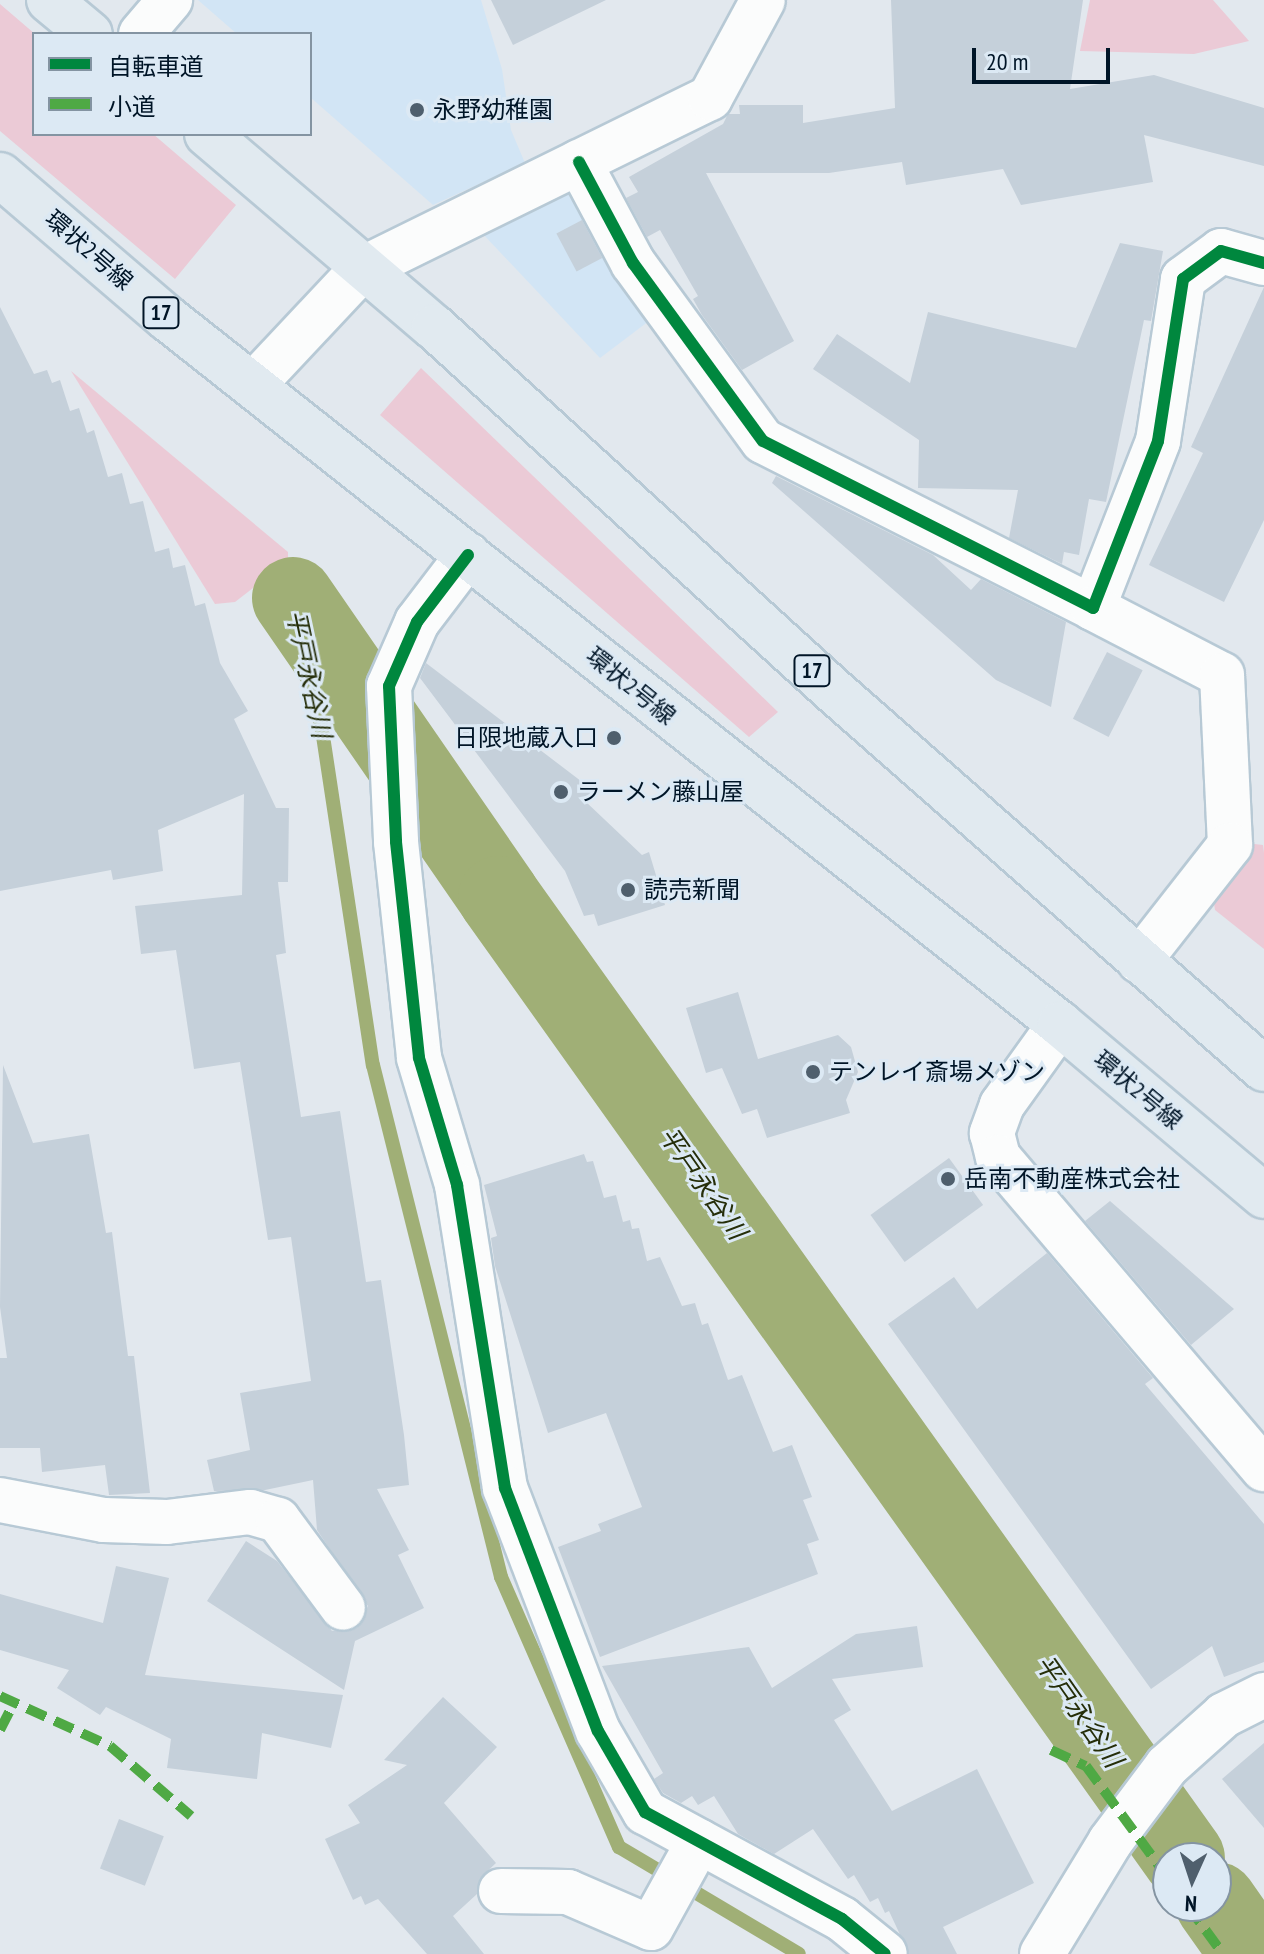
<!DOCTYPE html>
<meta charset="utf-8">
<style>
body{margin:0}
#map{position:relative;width:1264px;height:1954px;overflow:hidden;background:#e2e8ee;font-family:"PT Sans Narrow","Noto Sans JP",sans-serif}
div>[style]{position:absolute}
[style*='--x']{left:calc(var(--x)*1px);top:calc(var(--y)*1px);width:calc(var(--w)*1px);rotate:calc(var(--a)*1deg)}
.built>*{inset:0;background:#d2e5f5}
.green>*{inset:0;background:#ebcad6}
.stream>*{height:14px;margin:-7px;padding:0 7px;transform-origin:7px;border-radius:7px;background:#a0af76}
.river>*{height:82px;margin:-41px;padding:0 41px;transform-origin:41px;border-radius:41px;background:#a0af76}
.building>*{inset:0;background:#c5d0da;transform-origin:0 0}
.roads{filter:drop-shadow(2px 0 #b7c9d5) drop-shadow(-2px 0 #b7c9d5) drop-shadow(0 2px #b7c9d5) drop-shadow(0 -2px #b7c9d5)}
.minor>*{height:44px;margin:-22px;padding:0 22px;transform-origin:22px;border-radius:22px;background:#fbfcfc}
.major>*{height:44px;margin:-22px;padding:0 22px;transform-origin:22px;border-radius:22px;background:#e1eaf0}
.quiet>*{height:10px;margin-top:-5px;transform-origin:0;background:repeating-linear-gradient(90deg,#4fa944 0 20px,transparent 0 30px)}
.cycleway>*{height:12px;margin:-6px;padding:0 6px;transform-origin:6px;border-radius:6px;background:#00873e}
.dots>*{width:22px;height:22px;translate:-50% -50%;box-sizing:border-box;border:4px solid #dce9f4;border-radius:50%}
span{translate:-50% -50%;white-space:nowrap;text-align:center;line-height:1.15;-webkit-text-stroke:6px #dce9f4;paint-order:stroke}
.shield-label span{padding:2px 6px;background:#dce9f4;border:2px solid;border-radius:6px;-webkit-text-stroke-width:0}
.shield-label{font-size:22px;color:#001527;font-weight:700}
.poi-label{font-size:24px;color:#001527}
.left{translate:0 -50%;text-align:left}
.right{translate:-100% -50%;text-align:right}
.street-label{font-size:24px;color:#001527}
.water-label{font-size:26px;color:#252e09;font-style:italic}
.legend{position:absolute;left:32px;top:32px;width:280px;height:104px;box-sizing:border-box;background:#dce9f4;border:2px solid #8494a2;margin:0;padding:10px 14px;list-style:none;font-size:24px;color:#001527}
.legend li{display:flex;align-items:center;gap:16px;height:40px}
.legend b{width:40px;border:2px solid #8494a2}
.north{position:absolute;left:1152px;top:1842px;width:80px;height:80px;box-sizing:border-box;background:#dce9f4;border:2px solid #8494a2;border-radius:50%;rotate:183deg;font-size:22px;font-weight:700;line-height:32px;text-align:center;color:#001527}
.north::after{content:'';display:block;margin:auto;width:28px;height:36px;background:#4f5f6d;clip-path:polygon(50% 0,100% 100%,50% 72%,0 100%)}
.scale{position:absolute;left:972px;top:48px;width:138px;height:36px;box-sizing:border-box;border:4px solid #001527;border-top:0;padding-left:10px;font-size:24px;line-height:28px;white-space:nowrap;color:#001527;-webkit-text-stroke:6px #dce9f4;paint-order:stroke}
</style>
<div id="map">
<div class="built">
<div style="clip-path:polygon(198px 0,481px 0,502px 69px,511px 130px,525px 163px,433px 205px,310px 97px,310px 34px,237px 34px)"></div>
<div style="clip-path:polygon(579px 187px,653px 318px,600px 358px,481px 232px)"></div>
</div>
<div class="green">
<div style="clip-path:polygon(1090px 0,1213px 0,1249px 41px,1194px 54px,1080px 51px)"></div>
<div style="clip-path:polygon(0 4px,35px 34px,34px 134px,153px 134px,236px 205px,175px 279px,0 131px)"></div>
<div style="clip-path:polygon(421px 368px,778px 712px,749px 737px,380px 415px)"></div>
<div style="clip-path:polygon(71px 371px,288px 552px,288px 561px,235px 602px,215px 604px)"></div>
<div style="clip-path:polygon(1254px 844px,1263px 845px,1264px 853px,1264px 949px,1215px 910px,1212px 890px)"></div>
</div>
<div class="stream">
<div style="--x:293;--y:598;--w:141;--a:77.7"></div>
<div style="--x:323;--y:736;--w:333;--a:81.4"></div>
<div style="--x:373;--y:1065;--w:528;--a:75.96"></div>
<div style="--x:501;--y:1577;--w:295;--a:66.4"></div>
<div style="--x:619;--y:1847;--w:209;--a:30.7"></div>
</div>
<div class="river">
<div style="--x:293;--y:598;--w:363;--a:55.4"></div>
<div style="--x:499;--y:897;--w:1180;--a:54.52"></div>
<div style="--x:1216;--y:1903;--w:62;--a:54.8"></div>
</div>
<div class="building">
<div style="clip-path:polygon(491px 0,606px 0,513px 45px)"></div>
<div style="clip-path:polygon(891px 0,1083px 0,1070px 89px,1154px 75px,1264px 108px,1264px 166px,1144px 135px,1153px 182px,1021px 205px,1003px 169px,906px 185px,902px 162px,829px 173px,706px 173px,794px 341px,742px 370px,702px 315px,693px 299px,698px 296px,660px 230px,647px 237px,626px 198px,638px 192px,629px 177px,723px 124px,728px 114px,740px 114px,739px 105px,803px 105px,803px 123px,895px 108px)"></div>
<div style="left:582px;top:220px;width:43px;height:29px;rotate:62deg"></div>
<div style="clip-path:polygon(1120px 243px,1163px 251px,1151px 321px,1144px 320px,1106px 502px,1089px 499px,1079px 555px,1064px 552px,1062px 564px,1009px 538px,1018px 490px,918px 488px,919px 440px,813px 369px,837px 334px,910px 383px,928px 312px,1076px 348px)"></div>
<div style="clip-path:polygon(1264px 287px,1264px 520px,1224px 602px,1149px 565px,1203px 453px,1191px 447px)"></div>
<div style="clip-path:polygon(0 307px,34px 374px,47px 370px,52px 383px,60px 380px,70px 411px,79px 408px,87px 433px,94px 430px,108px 477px,122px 473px,130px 504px,143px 501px,155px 552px,169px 548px,173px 568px,185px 565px,195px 606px,205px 603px,220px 663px,248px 711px,234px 719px,276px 808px,289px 808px,288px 882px,278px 882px,286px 953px,276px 955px,301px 1117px,340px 1111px,366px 1282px,381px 1280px,404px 1435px,409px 1485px,377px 1489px,409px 1550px,398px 1555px,424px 1608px,355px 1641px,344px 1690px,207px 1601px,246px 1541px,277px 1561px,332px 1631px,357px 1628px,368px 1606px,317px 1530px,313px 1480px,265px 1490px,214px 1491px,207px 1460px,250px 1450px,240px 1393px,311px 1381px,291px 1237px,268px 1240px,240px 1062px,194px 1069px,176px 950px,141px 954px,135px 906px,242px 895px,244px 794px,158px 830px,163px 871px,113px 880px,111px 870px,0 891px)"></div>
<div style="clip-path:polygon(776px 476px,933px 555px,971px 590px,981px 579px,1066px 622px,1051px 707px,996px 680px,772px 483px)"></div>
<div style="left:1107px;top:652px;width:40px;height:75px;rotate:27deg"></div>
<div style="clip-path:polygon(426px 663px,594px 791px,585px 801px,642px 855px,649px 852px,665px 905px,598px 926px,594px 914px,584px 916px,565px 871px,420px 678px)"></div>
<div style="clip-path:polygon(738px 992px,758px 1059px,838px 1035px,851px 1047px,858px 1072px,846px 1100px,850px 1113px,767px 1138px,757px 1109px,742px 1114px,722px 1068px,706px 1073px,686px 1008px)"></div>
<div style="clip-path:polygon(3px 1065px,33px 1143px,89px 1134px,106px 1233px,112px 1232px,128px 1356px,134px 1356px,150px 1493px,109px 1495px,105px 1465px,42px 1472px,40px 1448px,0 1448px,0 1358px,7px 1358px,0 1307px)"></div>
<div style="clip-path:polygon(584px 1154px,587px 1162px,593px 1161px,604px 1198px,616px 1195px,623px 1222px,630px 1220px,632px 1229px,639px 1228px,647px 1261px,660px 1257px,682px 1306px,695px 1303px,702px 1325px,708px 1323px,728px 1380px,742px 1375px,773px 1452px,792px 1445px,812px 1497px,803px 1500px,819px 1540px,807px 1544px,818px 1574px,600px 1657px,558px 1547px,601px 1531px,598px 1524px,642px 1507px,606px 1413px,548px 1433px,495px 1266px,491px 1238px,497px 1236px,484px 1185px)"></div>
<div style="left:949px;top:1158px;width:58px;height:97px;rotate:54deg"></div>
<div style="clip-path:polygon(1110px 1201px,1234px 1309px,1191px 1345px,1085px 1221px)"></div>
<div style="clip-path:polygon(1047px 1253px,1153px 1378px,1145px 1384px,1264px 1524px,1264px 1662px,1224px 1677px,1212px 1646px,1151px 1689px,888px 1324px,954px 1277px,977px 1309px)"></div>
<div style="clip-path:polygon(116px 1566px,169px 1578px,145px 1675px,343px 1695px,331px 1748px,262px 1733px,257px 1779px,167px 1768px,171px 1739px,106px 1707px,100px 1715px,57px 1688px,69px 1670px,0 1650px,0 1594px,103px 1623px)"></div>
<div style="clip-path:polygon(917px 1626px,923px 1667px,832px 1679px,851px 1710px,834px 1720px,892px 1811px,977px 1769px,1034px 1883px,943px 1927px,957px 1954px,909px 1954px,889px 1911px,885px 1913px,878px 1898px,870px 1902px,854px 1875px,848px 1879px,813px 1829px,774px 1854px,738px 1834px,714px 1796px,698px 1805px,692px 1796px,681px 1803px,663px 1793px,654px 1779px,663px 1773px,602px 1666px,749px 1647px,772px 1688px,856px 1634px)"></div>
<div style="clip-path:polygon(443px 1697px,497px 1747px,444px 1803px,496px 1863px,480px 1878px,477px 1894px,453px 1916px,484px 1954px,427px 1954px,378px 1899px,365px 1905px,361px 1896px,353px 1900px,325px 1839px,360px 1823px,348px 1805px,407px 1765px,384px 1760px)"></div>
<div style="clip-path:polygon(1264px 1743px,1264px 1828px,1222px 1779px)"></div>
<div style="left:119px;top:1819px;width:48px;height:53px;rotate:21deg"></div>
</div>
<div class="roads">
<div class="minor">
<div style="--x:141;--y:34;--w:45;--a:-49.5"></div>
<div style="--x:579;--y:162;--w:115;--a:61.9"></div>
<div style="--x:633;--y:263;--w:220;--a:53.9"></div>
<div style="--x:763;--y:441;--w:370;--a:26.8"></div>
<div style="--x:1093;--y:608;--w:179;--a:-68.7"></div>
<div style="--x:1158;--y:441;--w:164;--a:-81.2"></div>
<div style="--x:1183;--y:279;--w:47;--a:-36.4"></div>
<div style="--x:1221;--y:251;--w:45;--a:15.6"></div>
<div style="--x:254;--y:384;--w:158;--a:-46.8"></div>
<div style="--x:362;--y:269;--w:388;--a:-26.2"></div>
<div style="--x:710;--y:98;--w:111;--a:-61.6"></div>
<div style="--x:468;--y:555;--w:84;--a:127.3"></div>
<div style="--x:417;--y:622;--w:70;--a:113.6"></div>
<div style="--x:389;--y:686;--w:156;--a:87.4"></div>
<div style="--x:396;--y:842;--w:217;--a:83.9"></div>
<div style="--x:419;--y:1058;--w:133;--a:73.3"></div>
<div style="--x:457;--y:1185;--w:307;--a:81"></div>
<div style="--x:505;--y:1488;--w:260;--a:69.1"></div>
<div style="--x:598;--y:1731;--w:94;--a:59.9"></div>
<div style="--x:645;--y:1812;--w:224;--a:28.5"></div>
<div style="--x:842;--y:1919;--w:55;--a:39.1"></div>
<div style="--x:1093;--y:608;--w:145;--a:27.4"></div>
<div style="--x:1222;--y:675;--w:170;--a:87.3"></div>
<div style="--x:1230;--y:845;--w:147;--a:128.1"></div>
<div style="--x:1060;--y:1024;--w:100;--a:125.6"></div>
<div style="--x:1002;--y:1105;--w:30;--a:110"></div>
<div style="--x:992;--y:1133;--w:25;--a:76"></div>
<div style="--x:998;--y:1157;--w:410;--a:49.6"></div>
<div style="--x:0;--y:1500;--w:106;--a:10.9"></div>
<div style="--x:104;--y:1520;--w:63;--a:1.8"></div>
<div style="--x:167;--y:1522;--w:84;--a:-6.9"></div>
<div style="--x:250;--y:1512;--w:29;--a:16"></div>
<div style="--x:278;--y:1520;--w:109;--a:53.5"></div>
<div style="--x:501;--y:1891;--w:67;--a:0.9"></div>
<div style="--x:568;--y:1892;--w:90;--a:23.4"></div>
<div style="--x:651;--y:1928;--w:99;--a:-61.1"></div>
<div style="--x:1042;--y:1954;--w:131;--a:-58.7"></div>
<div style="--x:1110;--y:1842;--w:95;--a:-53.1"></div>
<div style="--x:1167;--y:1766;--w:76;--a:-41.8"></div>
<div style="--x:1224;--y:1715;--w:45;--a:-26.6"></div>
</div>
<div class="major">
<div style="--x:49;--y:0;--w:53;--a:39.7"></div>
<div style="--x:207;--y:134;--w:298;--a:40.4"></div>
<div style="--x:434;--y:327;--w:542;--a:42.31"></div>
<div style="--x:835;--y:692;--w:571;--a:41.31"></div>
<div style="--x:0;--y:175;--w:220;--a:40.6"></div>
<div style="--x:167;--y:318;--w:1138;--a:38.33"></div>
<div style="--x:1060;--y:1024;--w:267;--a:40.1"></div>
</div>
</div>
<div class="quiet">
<div style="--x:0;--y:1696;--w:121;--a:24.4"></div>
<div style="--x:110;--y:1746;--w:107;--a:40.8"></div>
<div style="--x:0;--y:1730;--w:29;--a:-63"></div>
<div style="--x:1051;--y:1750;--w:38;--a:25"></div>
<div style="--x:1086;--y:1766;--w:139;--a:53.8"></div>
<div style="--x:1188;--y:1906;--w:59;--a:53.9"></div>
</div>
<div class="cycleway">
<div style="--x:579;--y:162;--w:115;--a:61.9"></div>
<div style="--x:633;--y:263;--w:220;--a:53.9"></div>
<div style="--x:763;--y:441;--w:370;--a:26.8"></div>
<div style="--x:1093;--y:608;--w:179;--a:-68.7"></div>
<div style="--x:1158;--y:441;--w:164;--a:-81.2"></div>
<div style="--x:1183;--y:279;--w:47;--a:-36.4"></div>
<div style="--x:1221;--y:251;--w:45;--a:15.6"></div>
<div style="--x:468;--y:555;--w:84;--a:127.3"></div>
<div style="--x:417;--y:622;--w:70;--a:113.6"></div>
<div style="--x:389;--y:686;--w:156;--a:87.4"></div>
<div style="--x:396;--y:842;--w:217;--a:83.9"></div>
<div style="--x:419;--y:1058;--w:133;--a:73.3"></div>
<div style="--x:457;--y:1185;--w:307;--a:81"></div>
<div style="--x:505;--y:1488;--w:260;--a:69.1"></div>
<div style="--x:598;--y:1731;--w:94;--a:59.9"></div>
<div style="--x:645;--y:1812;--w:224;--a:28.5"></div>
<div style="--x:842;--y:1919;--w:55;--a:39.1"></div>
</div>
<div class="dots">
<div style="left:417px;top:110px;background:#4f5f6d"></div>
<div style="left:614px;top:738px;background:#4f5f6d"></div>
<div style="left:561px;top:792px;background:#4f5f6d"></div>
<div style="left:628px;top:890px;background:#4f5f6d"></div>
<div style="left:813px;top:1072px;background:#4f5f6d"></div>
<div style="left:948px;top:1179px;background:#4f5f6d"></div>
</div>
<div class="shield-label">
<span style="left:161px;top:313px">17</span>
<span style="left:812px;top:671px">17</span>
</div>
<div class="poi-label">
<span class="left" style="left:433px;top:110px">永野幼稚園</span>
<span class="right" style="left:598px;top:738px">日限地蔵入口</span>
<span class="left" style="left:577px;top:792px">ラーメン藤山屋</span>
<span class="left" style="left:644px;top:890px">読売新聞</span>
<span class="left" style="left:829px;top:1072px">テンレイ斎場メゾン</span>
<span class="left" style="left:964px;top:1179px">岳南不動産株式会社</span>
</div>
<div class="street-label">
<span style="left:89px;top:250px;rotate:41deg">環状2号線</span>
<span style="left:631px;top:686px;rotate:39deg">環状2号線</span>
<span style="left:1138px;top:1090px;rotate:40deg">環状2号線</span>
</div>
<div class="water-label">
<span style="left:309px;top:674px;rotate:78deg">平戸永谷川</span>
<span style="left:703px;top:1183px;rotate:55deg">平戸永谷川</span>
<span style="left:1079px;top:1711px;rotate:55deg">平戸永谷川</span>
</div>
<ul class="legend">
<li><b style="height:10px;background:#00873e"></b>自転車道</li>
<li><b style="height:10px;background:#4fa944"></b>小道</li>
</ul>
<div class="north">N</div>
<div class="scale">20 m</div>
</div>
